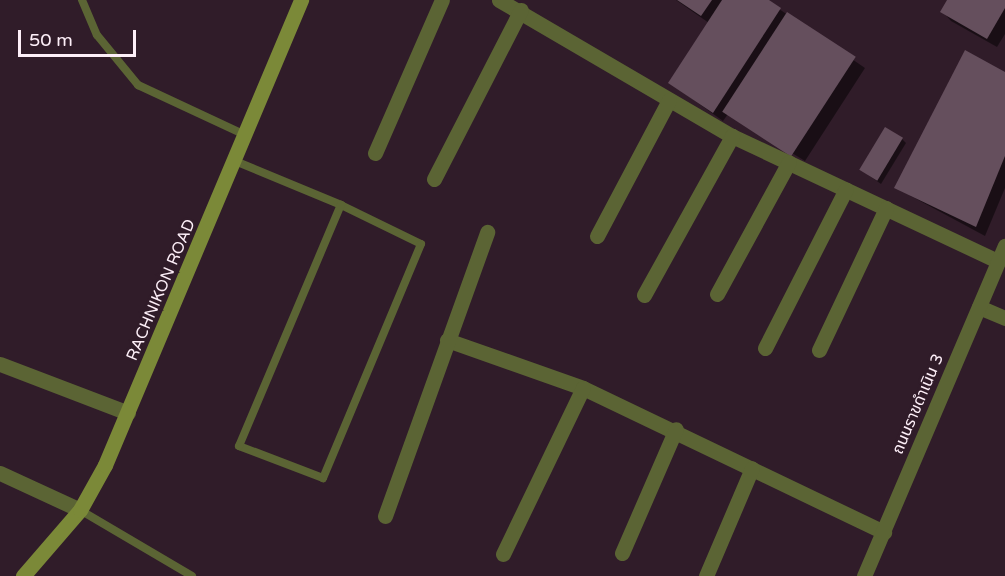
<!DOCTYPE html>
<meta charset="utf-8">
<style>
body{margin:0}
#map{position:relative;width:1005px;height:576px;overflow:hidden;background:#301c29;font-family:"Varela Round","Noto Sans Thai",sans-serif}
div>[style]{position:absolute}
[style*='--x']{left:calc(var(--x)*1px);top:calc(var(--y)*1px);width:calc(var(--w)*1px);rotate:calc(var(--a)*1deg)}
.shadow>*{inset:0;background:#0007}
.building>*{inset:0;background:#654f5d;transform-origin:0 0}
.lane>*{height:8px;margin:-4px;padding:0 4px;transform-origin:4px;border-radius:4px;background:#5b6434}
.street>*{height:15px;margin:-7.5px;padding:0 7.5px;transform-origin:7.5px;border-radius:7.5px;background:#5b6434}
.secondary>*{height:15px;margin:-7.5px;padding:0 7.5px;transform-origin:7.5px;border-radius:7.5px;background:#7b8938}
span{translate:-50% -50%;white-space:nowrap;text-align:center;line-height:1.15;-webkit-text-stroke:5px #301c29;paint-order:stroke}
.street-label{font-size:16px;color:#fdeff8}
.scale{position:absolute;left:18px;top:30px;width:118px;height:27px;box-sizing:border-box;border:3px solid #fdeff8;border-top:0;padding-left:8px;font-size:18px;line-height:21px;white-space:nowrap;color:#fdeff8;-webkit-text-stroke:4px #301c29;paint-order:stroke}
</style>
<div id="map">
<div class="shadow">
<div style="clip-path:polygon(676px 0,766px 0,865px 68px,805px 161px,728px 114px,723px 121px,670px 83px,709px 23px)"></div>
<div style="clip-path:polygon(949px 0,1005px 0,1005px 34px,997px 47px,951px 21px,942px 11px)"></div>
<div style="clip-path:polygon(1005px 74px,1005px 188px,985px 236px,896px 188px)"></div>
<div style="clip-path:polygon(902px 139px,906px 143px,881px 184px,860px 169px)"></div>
</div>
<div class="building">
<div style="clip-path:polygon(677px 0,712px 0,701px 16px)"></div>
<div style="clip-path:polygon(722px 0,769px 0,781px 8px,713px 113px,668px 83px)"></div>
<div style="clip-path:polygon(947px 0,1005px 0,1005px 8px,987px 39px,940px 12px)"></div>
<div style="left:787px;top:12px;width:82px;height:119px;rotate:33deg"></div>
<div style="clip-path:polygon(965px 50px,1005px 72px,1005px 156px,976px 227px,894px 188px)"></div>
<div style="left:885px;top:127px;width:21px;height:50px;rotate:31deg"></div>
</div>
<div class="lane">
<div style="--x:82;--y:0;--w:38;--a:67"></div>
<div style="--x:97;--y:35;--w:65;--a:50.6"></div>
<div style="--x:138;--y:85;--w:118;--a:25"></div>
<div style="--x:235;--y:161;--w:115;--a:22.5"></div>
<div style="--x:341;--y:205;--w:89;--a:26"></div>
<div style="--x:421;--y:244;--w:254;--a:112.7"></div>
<div style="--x:323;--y:478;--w:90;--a:-159.1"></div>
<div style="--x:239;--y:446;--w:262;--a:-67.1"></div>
<div style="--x:80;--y:510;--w:130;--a:30.5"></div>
</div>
<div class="street">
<div style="--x:499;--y:0;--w:270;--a:30.3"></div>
<div style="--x:732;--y:136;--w:294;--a:25.2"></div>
<div style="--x:375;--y:153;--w:167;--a:-66.4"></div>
<div style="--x:434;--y:179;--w:190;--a:-62.8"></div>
<div style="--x:597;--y:236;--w:154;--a:-62.1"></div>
<div style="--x:717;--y:294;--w:150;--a:-61.4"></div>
<div style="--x:644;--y:295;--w:182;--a:-61"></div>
<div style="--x:979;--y:307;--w:28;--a:23"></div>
<div style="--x:447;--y:340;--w:144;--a:19.4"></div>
<div style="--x:583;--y:388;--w:334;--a:25.6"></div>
<div style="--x:765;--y:348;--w:178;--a:-63"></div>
<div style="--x:819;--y:350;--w:157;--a:-64.7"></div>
<div style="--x:0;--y:364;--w:137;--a:20.9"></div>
<div style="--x:0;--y:473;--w:88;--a:24.8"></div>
<div style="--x:385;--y:516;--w:302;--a:-70.2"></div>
<div style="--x:622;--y:553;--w:135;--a:-66.5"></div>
<div style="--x:503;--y:554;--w:184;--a:-64.3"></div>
<div style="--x:706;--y:576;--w:117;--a:-66.9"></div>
<div style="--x:864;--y:576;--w:359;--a:-66.9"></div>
</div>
<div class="secondary">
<div style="--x:23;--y:576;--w:87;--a:-49.2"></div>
<div style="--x:80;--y:510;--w:51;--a:-60.9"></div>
<div style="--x:105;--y:465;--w:505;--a:-67.14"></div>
</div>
<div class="street-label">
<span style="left:161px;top:290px;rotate:-67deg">RACHNIKON ROAD</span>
<span style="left:918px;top:404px;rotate:-67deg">ถนนราขดำเนิน 3</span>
</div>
<div class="scale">50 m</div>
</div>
